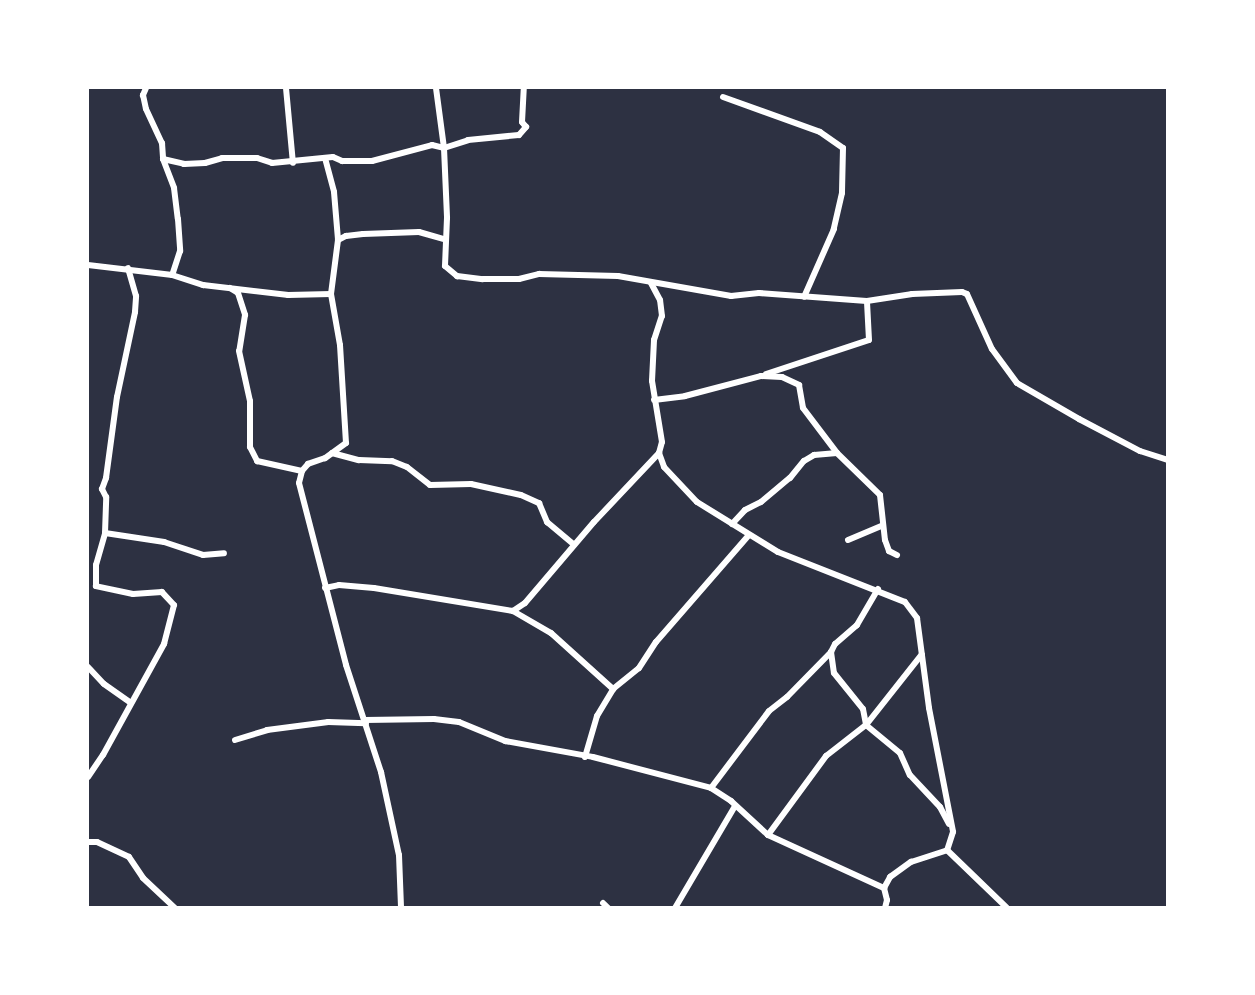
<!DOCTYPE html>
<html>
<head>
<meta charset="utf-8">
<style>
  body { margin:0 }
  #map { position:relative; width:1255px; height:995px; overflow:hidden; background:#2d3142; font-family:"DM Sans",sans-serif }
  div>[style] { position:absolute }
  .minor>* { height:6px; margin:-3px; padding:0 3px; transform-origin:3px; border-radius:3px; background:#fff }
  span { translate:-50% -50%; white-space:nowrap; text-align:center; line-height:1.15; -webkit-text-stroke:6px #fff; paint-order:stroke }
  .frame { position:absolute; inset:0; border:89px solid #fff; pointer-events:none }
</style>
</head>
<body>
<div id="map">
  <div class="minor">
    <i style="left:146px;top:88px;width:8px;rotate:113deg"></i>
    <i style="left:143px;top:95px;width:14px;rotate:78deg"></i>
    <i style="left:146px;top:109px;width:38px;rotate:65deg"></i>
    <i style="left:162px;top:143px;width:16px;rotate:86deg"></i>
    <i style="left:163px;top:159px;width:22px;rotate:13deg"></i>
    <i style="left:184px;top:164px;width:21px;rotate:-3deg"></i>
    <i style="left:205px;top:163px;width:18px;rotate:-16deg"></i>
    <i style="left:222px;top:158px;width:35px"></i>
    <i style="left:257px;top:158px;width:16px;rotate:18deg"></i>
    <i style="left:272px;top:163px;width:61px;rotate:-5.6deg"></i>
    <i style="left:333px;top:157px;width:10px;rotate:24deg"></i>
    <i style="left:342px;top:161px;width:30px"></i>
    <i style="left:372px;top:161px;width:62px;rotate:-14.9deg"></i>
    <i style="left:432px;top:145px;width:12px;rotate:14deg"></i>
    <i style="left:444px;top:148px;width:25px;rotate:-18deg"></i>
    <i style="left:468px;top:140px;width:51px;rotate:-5.6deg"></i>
    <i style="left:519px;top:135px;width:11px;rotate:-49deg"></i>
    <i style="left:526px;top:127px;width:6px;rotate:-129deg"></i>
    <i style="left:522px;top:122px;width:34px;rotate:-87deg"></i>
    <i style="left:286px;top:88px;width:75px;rotate:84.7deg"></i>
    <i style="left:436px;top:88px;width:61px;rotate:82.4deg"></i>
    <i style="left:444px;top:148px;width:70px;rotate:87.5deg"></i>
    <i style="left:447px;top:218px;width:48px;rotate:92.4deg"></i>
    <i style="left:445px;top:266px;width:16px;rotate:40deg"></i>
    <i style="left:457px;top:276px;width:26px;rotate:7deg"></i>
    <i style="left:483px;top:279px;width:36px"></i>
    <i style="left:519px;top:279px;width:21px;rotate:-14deg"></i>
    <i style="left:539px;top:274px;width:79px;rotate:1.5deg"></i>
    <i style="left:618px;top:276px;width:115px;rotate:10deg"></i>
    <i style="left:731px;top:296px;width:28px;rotate:-6deg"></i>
    <i style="left:759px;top:293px;width:108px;rotate:4.2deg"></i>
    <i style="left:867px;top:301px;width:46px;rotate:-8.8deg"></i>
    <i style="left:912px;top:294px;width:50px;rotate:-2.3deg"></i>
    <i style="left:962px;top:292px;width:5px;rotate:22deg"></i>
    <i style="left:967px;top:294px;width:60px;rotate:65.6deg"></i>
    <i style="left:992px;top:349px;width:42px;rotate:53.7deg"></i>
    <i style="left:1017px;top:383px;width:72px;rotate:30.1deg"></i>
    <i style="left:1079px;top:419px;width:69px;rotate:27.7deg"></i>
    <i style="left:1140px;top:451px;width:29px;rotate:18deg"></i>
    <i style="left:723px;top:97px;width:103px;rotate:19.8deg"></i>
    <i style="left:820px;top:132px;width:28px;rotate:35deg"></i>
    <i style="left:843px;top:148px;width:45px;rotate:91.3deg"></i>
    <i style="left:842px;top:193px;width:37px;rotate:103deg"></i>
    <i style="left:834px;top:229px;width:74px;rotate:113.8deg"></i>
    <i style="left:325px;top:158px;width:35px;rotate:75deg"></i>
    <i style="left:334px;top:192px;width:48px;rotate:85.2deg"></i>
    <i style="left:338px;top:240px;width:54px;rotate:97.4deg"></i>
    <i style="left:331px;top:294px;width:52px;rotate:80deg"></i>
    <i style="left:340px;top:345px;width:98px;rotate:86.5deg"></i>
    <i style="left:346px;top:443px;width:26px;rotate:144deg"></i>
    <i style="left:325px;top:458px;width:18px;rotate:161deg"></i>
    <i style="left:308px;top:464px;width:9px;rotate:131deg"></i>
    <i style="left:302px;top:471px;width:12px;rotate:104deg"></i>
    <i style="left:299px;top:483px;width:188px;rotate:75.5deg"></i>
    <i style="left:346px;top:665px;width:113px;rotate:71.9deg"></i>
    <i style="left:381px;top:772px;width:85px;rotate:77.8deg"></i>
    <i style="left:399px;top:855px;width:53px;rotate:87.8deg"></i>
    <i style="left:163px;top:159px;width:31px;rotate:69deg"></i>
    <i style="left:174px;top:188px;width:31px;rotate:83deg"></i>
    <i style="left:178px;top:219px;width:32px;rotate:86deg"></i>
    <i style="left:180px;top:251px;width:25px;rotate:108deg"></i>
    <i style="left:338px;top:240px;width:9px;rotate:-27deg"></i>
    <i style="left:346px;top:236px;width:17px;rotate:-7deg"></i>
    <i style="left:363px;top:234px;width:56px;rotate:-2deg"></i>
    <i style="left:419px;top:232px;width:26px;rotate:16deg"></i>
    <i style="left:88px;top:265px;width:85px;rotate:6.8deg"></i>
    <i style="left:172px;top:275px;width:33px;rotate:18deg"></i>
    <i style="left:203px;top:285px;width:86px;rotate:6.7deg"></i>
    <i style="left:288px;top:295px;width:43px;rotate:-1.3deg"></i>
    <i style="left:230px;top:288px;width:9px;rotate:32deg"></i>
    <i style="left:238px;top:293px;width:23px;rotate:72deg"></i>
    <i style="left:245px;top:315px;width:36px;rotate:99deg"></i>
    <i style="left:239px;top:351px;width:51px;rotate:77.6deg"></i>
    <i style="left:250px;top:401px;width:46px;rotate:90deg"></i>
    <i style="left:250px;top:447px;width:16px;rotate:63deg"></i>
    <i style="left:257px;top:461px;width:46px;rotate:12.5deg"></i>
    <i style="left:766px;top:374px;width:108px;rotate:-18.3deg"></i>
    <i style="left:869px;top:340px;width:39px;rotate:-93deg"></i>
    <i style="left:654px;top:400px;width:31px;rotate:-7deg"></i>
    <i style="left:685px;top:396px;width:79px;rotate:-14.7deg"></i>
    <i style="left:761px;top:376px;width:21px;rotate:3deg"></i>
    <i style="left:782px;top:377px;width:19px;rotate:25deg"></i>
    <i style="left:799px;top:385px;width:23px;rotate:80deg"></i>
    <i style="left:803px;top:408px;width:56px;rotate:52.9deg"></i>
    <i style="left:837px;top:453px;width:60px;rotate:44.3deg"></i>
    <i style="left:880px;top:495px;width:45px;rotate:83.7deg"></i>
    <i style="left:885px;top:540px;width:12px;rotate:70deg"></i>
    <i style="left:889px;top:551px;width:9px;rotate:27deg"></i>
    <i style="left:332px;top:453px;width:28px;rotate:15deg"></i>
    <i style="left:359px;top:460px;width:33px;rotate:2deg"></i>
    <i style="left:392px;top:461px;width:16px;rotate:22deg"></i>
    <i style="left:407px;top:467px;width:29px;rotate:38deg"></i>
    <i style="left:430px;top:485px;width:41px;rotate:-1.4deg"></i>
    <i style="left:471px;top:484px;width:51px;rotate:12.4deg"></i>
    <i style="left:521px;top:495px;width:20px;rotate:24deg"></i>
    <i style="left:539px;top:503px;width:21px;rotate:67deg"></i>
    <i style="left:547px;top:522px;width:35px;rotate:40deg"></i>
    <i style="left:659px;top:453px;width:15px;rotate:70deg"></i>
    <i style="left:664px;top:467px;width:48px;rotate:46.7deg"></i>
    <i style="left:697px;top:502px;width:95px;rotate:31.7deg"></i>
    <i style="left:778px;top:552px;width:136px;rotate:21.5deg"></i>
    <i style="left:905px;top:602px;width:20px;rotate:53deg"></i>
    <i style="left:917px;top:618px;width:91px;rotate:82.4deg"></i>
    <i style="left:929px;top:708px;width:126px;rotate:79deg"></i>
    <i style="left:953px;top:832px;width:19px;rotate:108deg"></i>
    <i style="left:732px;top:524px;width:19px;rotate:-47deg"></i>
    <i style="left:745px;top:510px;width:18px;rotate:-27deg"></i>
    <i style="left:761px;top:502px;width:38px;rotate:-40deg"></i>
    <i style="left:790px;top:478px;width:22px;rotate:-51deg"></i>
    <i style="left:804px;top:461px;width:12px;rotate:-31deg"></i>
    <i style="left:814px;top:455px;width:23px;rotate:-5deg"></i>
    <i style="left:105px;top:533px;width:60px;rotate:8.7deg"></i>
    <i style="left:164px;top:542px;width:41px;rotate:18.4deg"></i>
    <i style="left:203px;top:555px;width:21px;rotate:-5deg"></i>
    <i style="left:848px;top:540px;width:38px;rotate:-23deg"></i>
    <i style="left:325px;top:588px;width:14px;rotate:-12deg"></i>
    <i style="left:339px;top:585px;width:35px;rotate:5deg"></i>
    <i style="left:374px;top:588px;width:141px;rotate:9.4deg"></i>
    <i style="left:513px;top:611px;width:44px;rotate:30.1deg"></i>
    <i style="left:551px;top:633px;width:84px;rotate:42.1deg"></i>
    <i style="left:878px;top:589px;width:42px;rotate:120.3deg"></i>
    <i style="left:857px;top:625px;width:29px;rotate:139deg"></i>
    <i style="left:835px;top:644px;width:9px;rotate:117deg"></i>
    <i style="left:831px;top:652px;width:21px;rotate:82deg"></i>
    <i style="left:834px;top:673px;width:46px;rotate:51.1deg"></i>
    <i style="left:863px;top:709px;width:16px;rotate:79deg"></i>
    <i style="left:866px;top:725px;width:44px;rotate:39.5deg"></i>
    <i style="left:900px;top:753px;width:24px;rotate:66deg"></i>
    <i style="left:910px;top:775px;width:44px;rotate:46.8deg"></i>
    <i style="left:940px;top:807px;width:19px;rotate:62deg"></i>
    <i style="left:513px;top:611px;width:14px;rotate:-34deg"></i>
    <i style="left:525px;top:603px;width:106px;rotate:-49.6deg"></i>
    <i style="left:594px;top:522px;width:95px;rotate:-46.7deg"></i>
    <i style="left:659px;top:453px;width:11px;rotate:-75deg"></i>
    <i style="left:662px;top:442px;width:62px;rotate:-99.3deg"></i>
    <i style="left:652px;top:381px;width:41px;rotate:-87.2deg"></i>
    <i style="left:654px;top:340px;width:25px;rotate:-72deg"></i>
    <i style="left:662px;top:316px;width:16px;rotate:-97deg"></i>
    <i style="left:660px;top:300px;width:19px;rotate:-118deg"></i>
    <i style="left:88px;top:667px;width:23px;rotate:47deg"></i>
    <i style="left:104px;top:684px;width:33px;rotate:35deg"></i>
    <i style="left:365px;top:720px;width:69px;rotate:-0.8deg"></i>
    <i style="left:434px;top:719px;width:25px;rotate:7deg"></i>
    <i style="left:459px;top:722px;width:50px;rotate:22.4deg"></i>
    <i style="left:505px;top:741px;width:89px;rotate:10.3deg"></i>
    <i style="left:593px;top:757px;width:122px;rotate:14.7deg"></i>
    <i style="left:711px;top:788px;width:24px;rotate:33deg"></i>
    <i style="left:731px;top:801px;width:50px;rotate:42.6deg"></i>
    <i style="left:768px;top:835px;width:128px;rotate:24.6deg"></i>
    <i style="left:235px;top:740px;width:34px;rotate:-17deg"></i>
    <i style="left:267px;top:730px;width:62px;rotate:-7.5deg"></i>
    <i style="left:328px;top:722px;width:38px;rotate:2deg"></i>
    <i style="left:585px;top:757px;width:43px;rotate:-73.7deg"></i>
    <i style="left:597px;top:716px;width:31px;rotate:-59deg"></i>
    <i style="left:613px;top:689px;width:33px;rotate:-39deg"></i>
    <i style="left:639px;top:668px;width:31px;rotate:-57deg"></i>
    <i style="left:656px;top:642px;width:142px;rotate:-49deg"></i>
    <i style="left:88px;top:777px;width:27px;rotate:-56deg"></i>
    <i style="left:103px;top:755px;width:127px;rotate:-61.2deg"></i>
    <i style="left:164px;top:644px;width:40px;rotate:-75.6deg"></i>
    <i style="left:174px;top:605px;width:18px;rotate:-133deg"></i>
    <i style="left:162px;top:592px;width:29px;rotate:176deg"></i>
    <i style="left:133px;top:594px;width:38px;rotate:-168deg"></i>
    <i style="left:96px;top:586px;width:21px;rotate:-90deg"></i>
    <i style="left:96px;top:565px;width:33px;rotate:-74deg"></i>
    <i style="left:105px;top:533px;width:36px;rotate:-88deg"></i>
    <i style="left:106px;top:497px;width:9px;rotate:-117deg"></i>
    <i style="left:102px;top:489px;width:12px;rotate:-70deg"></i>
    <i style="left:106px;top:478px;width:82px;rotate:-82.3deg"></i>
    <i style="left:117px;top:397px;width:87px;rotate:-78deg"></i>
    <i style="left:135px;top:312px;width:16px;rotate:-86deg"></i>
    <i style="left:136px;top:296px;width:29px;rotate:-106deg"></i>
    <i style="left:711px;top:788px;width:96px;rotate:-53deg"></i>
    <i style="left:769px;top:711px;width:23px;rotate:-38deg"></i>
    <i style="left:787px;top:697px;width:63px;rotate:-45.6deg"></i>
    <i style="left:768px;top:835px;width:98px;rotate:-53.7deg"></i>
    <i style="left:826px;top:756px;width:51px;rotate:-37.8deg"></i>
    <i style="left:866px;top:725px;width:90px;rotate:-51.7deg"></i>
    <i style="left:88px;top:842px;width:9px"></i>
    <i style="left:97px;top:842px;width:35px;rotate:25deg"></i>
    <i style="left:129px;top:857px;width:25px;rotate:56deg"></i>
    <i style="left:143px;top:878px;width:44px;rotate:43.2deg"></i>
    <i style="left:603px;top:903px;width:7px;rotate:45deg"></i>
    <i style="left:675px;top:908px;width:118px;rotate:-59.5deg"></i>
    <i style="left:885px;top:908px;width:8px;rotate:-76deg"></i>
    <i style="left:887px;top:900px;width:12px;rotate:-104deg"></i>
    <i style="left:884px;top:888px;width:13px;rotate:-61deg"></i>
    <i style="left:890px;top:877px;width:26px;rotate:-36deg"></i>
    <i style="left:911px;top:862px;width:38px;rotate:-18deg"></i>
    <i style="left:947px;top:850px;width:83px;rotate:44deg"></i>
  </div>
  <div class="frame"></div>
</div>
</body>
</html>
